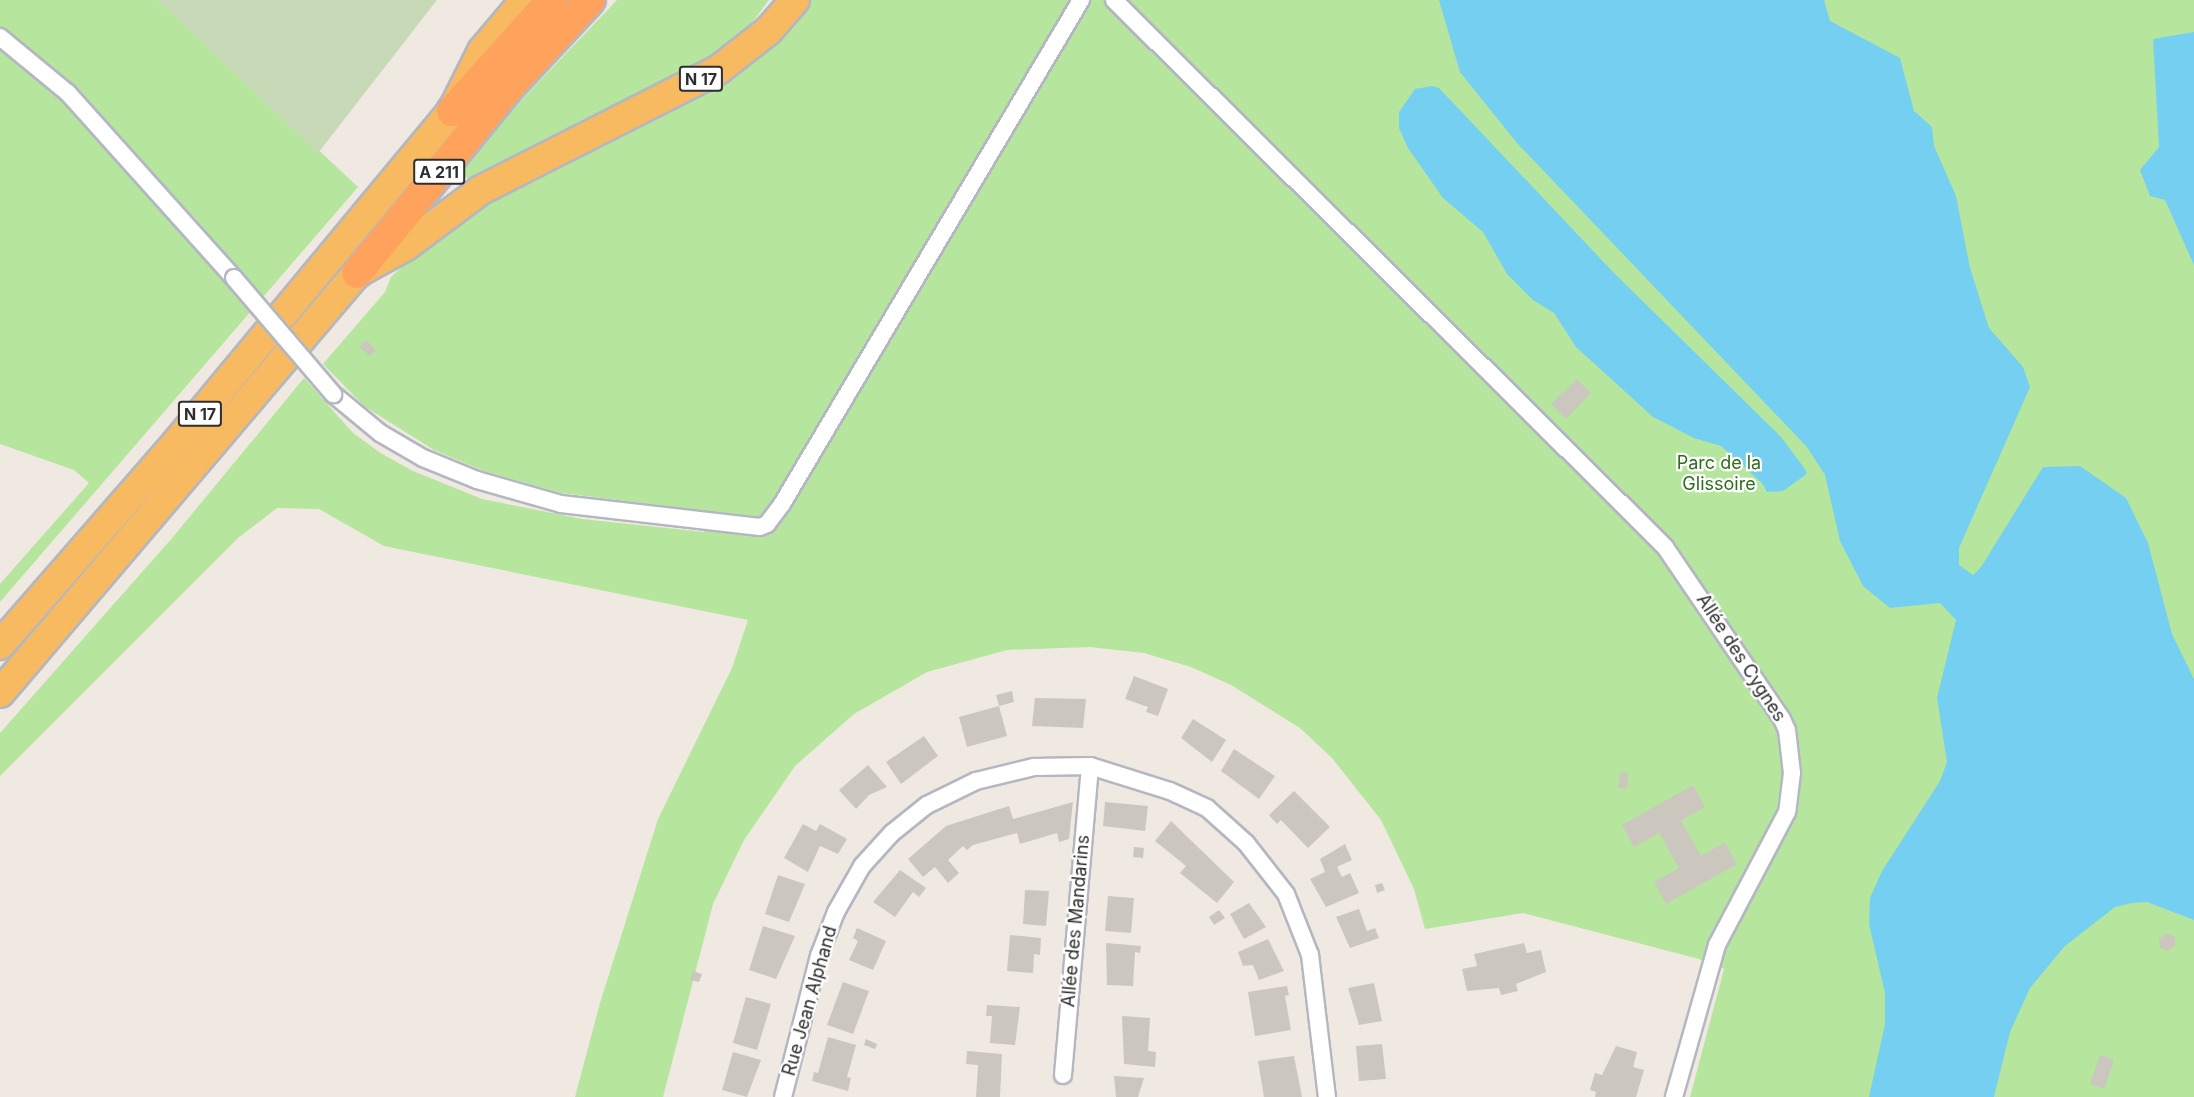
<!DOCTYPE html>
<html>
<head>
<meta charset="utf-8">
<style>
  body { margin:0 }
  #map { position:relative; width:2194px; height:1097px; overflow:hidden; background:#efe9e1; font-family:Inter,sans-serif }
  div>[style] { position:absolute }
  .green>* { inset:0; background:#b6e59e }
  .cemetery>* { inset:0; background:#c8d9b8 }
  .water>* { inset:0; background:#75cff0 }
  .building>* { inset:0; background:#cbc7bf }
  .roads { filter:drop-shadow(2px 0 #b4b7c1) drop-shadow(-2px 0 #b4b7c1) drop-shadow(0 2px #b4b7c1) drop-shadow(0 -2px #b4b7c1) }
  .minor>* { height:16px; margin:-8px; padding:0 8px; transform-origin:8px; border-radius:8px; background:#fff }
  .trunk>* { height:28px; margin:-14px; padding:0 14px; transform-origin:14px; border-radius:14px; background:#f8ba60 }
  .motorway>* { height:30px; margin:-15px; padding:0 15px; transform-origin:15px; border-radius:15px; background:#ffa35c }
  .bridges { filter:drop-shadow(2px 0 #b4b7c1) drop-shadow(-2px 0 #b4b7c1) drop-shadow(0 2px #b4b7c1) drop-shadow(0 -2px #b4b7c1) }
  .minor-bridge>* { height:16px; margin:-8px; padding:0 8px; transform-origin:8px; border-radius:8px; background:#fff }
  span { translate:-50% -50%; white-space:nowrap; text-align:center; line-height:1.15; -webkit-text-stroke:4.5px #fff; paint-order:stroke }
  .shield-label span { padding:2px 4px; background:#fff; border:2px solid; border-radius:4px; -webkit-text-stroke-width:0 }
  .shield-label { font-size:16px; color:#2e2e2e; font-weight:700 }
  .park-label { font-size:18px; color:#2c6e1b }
  .street-label { font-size:18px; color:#2e2e2e }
</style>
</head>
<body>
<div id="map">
  <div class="green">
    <i style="clip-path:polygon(0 0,158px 0,358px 187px,0 602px,0 584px,89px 483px,74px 470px,0 444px)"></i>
    <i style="clip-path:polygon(617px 0,769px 0,748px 28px,708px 57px,471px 181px,459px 172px,489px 134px)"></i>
    <i style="clip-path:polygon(802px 0,2194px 0,2194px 1097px,1690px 1097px,1724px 969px,1699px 959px,1523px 913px,1425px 929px,1414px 889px,1381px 820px,1332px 758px,1300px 728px,1231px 685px,1191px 667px,1144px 653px,1090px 647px,1007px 650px,927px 672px,854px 714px,795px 766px,744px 840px,713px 904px,663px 1097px,575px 1097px,600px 1003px,658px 819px,732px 668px,748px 620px,384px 546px,319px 509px,277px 508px,238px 538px,0 776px,0 733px,173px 537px,304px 378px,353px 433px,382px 454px,413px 471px,482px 499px,582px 519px,704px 532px,705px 511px,561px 493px,484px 471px,434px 450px,364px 406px,323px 364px,385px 292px,391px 277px,441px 230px)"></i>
  </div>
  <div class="cemetery">
    <i style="clip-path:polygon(158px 0,437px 0,318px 153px)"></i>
  </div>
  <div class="water">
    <i style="clip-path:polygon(1439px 0,1824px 0,1830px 21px,1900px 58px,1914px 111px,1932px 127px,1934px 146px,1956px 196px,1970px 268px,1989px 328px,2023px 367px,2030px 387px,1959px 548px,1959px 565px,1973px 575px,1981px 567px,2043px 467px,2080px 466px,2126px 498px,2148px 543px,2172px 634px,2194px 679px,2194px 920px,2147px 902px,2132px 903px,2115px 907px,2065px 946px,2030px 988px,2010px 1032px,1994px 1097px,1869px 1097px,1885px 1024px,1885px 993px,1869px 924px,1870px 898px,1882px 871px,1940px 781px,1947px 762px,1937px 698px,1956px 620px,1940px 603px,1890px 608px,1863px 586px,1840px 541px,1825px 475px,1807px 447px,1517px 143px,1460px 72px)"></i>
    <i style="clip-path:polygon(2194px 32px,2194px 265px,2165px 200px,2150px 196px,2140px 170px,2159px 147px,2153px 39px)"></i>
    <i style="clip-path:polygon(1432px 86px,1439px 88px,1614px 273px,1781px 437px,1802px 465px,1807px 473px,1804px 476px,1783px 491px,1767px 492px,1762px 483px,1721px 446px,1694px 438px,1653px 417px,1576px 347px,1554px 313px,1533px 300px,1507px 274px,1483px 232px,1443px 198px,1408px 148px,1399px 128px,1399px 112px,1415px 89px)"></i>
  </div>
  <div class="building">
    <i style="clip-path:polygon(366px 340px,376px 350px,370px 356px,359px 347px)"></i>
    <i style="clip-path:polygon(1577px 379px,1591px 393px,1566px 419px,1551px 404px)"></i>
    <i style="clip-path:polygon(1134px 676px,1168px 689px,1158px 716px,1146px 712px,1148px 707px,1125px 699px)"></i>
    <i style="clip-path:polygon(1012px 691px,1014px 702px,999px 706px,1007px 736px,967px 747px,959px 717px,999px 706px,996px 695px)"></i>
    <i style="clip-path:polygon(1035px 698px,1086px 699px,1083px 728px,1032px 726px)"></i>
    <i style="clip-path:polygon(1193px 719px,1226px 740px,1212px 762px,1181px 738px)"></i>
    <i style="clip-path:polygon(924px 736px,938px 756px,901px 784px,886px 762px)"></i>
    <i style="clip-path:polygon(1234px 749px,1275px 776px,1259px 799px,1221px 771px)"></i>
    <i style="clip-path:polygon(868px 765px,887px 787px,869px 795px,856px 809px,839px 790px)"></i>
    <i style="clip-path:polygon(1620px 772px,1628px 773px,1627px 789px,1618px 788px)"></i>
    <i style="clip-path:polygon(1693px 785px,1705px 807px,1681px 821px,1701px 856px,1725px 842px,1737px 864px,1666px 904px,1654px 882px,1679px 868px,1659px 833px,1634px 847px,1622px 825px)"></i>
    <i style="clip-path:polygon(1294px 791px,1330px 827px,1308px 848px,1281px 820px,1277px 824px,1269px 815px)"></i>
    <i style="clip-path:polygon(1073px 802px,1069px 839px,1059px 842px,1057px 833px,1020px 844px,1017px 833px,973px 845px,967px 850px,963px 846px,948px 860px,959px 873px,948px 883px,935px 867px,923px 877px,908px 859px,946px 826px,1009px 806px,1013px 819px)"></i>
    <i style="clip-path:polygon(1105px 802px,1148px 806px,1145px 831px,1103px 826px)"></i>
    <i style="clip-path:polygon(1171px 821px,1234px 882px,1217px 903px,1180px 873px,1186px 866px,1155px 841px)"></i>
    <i style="clip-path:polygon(803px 824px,816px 831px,820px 824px,847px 839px,838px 854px,820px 846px,808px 872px,784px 858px)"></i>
    <i style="clip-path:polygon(1345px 844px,1352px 860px,1337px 867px,1342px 877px,1350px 873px,1359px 893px,1326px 907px,1310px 879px,1325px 872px,1320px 859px)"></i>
    <i style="clip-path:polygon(1134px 847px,1144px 848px,1143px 858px,1133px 857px)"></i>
    <i style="clip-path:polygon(900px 870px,926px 888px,919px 897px,913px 892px,895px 917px,873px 902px)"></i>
    <i style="clip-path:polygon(778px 875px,805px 884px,789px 922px,765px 914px)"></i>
    <i style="clip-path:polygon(1382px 883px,1385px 890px,1377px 893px,1375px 885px)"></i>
    <i style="clip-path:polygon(1025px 890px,1049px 891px,1046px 926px,1023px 924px)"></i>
    <i style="clip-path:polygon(1108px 896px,1134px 898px,1131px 933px,1105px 931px)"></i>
    <i style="clip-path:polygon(1249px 903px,1266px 927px,1244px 939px,1230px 914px)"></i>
    <i style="clip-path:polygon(1359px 909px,1367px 931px,1375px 928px,1379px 938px,1350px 948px,1336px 917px)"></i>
    <i style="clip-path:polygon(1219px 910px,1225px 918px,1214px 925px,1209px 917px)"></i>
    <i style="clip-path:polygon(763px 926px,795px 936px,776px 979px,749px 970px)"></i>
    <i style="clip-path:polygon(857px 928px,886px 941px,873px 970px,849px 960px,858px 941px,853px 938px)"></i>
    <i style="clip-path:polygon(2166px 933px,2175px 937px,2175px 946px,2168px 951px,2160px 948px,2159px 939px)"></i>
    <i style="clip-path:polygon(1010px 935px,1041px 938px,1040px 955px,1034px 954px,1033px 973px,1007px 971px)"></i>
    <i style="clip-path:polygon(1268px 939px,1284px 971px,1259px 980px,1253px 965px,1243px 966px,1238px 952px)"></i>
    <i style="clip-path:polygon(1106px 943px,1141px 946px,1140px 953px,1135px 952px,1133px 986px,1107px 985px)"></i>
    <i style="clip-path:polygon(1524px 943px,1527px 953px,1541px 950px,1546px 972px,1516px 984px,1518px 991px,1501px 995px,1499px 988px,1467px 991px,1462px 969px,1477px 966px,1474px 954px)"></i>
    <i style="clip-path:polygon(693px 971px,702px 974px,699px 982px,690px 980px)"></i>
    <i style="clip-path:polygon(843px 982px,869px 991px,853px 1034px,827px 1025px)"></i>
    <i style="clip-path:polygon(1374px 983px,1382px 1021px,1359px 1025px,1348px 988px)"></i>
    <i style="clip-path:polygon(1287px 986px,1289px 995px,1285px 996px,1291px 1030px,1255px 1036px,1248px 992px)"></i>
    <i style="clip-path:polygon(746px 997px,771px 1004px,757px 1050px,733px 1043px)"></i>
    <i style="clip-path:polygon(987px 1005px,1020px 1007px,1015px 1045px,990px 1043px,992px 1016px,986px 1016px)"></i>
    <i style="clip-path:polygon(1122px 1016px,1150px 1018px,1148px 1051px,1156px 1052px,1155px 1067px,1124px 1064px)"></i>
    <i style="clip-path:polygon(828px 1037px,856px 1045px,847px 1077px,851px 1078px,848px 1091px,812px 1081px,814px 1072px,818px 1073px)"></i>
    <i style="clip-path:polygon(866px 1039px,877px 1044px,875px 1049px,864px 1045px)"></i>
    <i style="clip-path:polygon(1382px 1044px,1386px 1079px,1359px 1081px,1356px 1046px)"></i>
    <i style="clip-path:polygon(1616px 1046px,1637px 1052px,1633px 1067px,1644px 1070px,1636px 1097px,1595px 1097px,1596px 1092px,1590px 1090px,1595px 1073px,1602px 1075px)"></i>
    <i style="clip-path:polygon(967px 1051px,1002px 1054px,1000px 1097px,976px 1097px,978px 1065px,966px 1064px)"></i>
    <i style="clip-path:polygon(733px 1052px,761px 1060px,747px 1097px,722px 1090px)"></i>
    <i style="clip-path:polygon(2100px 1055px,2114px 1060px,2104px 1089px,2090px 1084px)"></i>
    <i style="clip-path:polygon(1294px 1056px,1302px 1097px,1264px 1097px,1258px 1061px)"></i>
    <i style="clip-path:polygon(1114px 1076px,1144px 1078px,1138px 1097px,1116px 1097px)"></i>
  </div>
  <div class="roads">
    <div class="minor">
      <i style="left:1114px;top:0;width:776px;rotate:44.79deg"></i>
      <i style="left:1665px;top:547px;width:208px;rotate:55.8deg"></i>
      <i style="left:1782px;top:719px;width:12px;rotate:66deg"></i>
      <i style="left:1787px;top:730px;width:43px;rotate:83.4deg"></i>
      <i style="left:1792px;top:773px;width:39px;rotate:97deg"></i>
      <i style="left:1787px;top:812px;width:150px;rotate:117.8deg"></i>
      <i style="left:1717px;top:945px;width:158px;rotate:105.8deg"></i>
      <i style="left:0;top:37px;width:88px;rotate:39.5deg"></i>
      <i style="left:68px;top:93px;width:249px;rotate:48.1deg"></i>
      <i style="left:333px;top:394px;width:61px;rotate:39.7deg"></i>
      <i style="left:380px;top:433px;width:50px;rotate:30.2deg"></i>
      <i style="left:423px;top:458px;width:58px;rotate:22.2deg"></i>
      <i style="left:477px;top:480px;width:87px;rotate:15.9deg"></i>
      <i style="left:561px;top:504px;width:200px;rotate:6.6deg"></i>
      <i style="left:760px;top:527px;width:8px;rotate:-23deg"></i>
      <i style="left:767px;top:524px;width:25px;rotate:-53deg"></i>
      <i style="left:782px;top:504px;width:586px;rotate:-59.32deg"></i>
      <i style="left:1063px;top:1075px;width:310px;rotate:-85deg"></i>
      <i style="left:783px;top:1097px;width:146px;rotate:-75.7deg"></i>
      <i style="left:819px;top:956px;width:47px;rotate:-68.9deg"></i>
      <i style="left:836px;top:912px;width:53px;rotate:-60.5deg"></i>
      <i style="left:862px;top:866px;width:45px;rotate:-47.7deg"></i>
      <i style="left:892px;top:833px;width:45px;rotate:-38.7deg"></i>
      <i style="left:927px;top:805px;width:55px;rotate:-26.1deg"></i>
      <i style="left:976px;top:781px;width:60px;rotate:-13.6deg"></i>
      <i style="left:1034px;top:767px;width:56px;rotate:-1deg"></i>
      <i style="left:1090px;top:766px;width:84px;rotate:17.4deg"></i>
      <i style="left:1170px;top:791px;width:41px;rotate:24.7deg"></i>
      <i style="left:1207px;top:808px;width:52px;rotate:41.9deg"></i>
      <i style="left:1246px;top:843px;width:65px;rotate:51.9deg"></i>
      <i style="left:1286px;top:894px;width:66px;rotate:68.5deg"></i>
      <i style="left:1310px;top:955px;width:143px;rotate:83.2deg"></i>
    </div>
    <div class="trunk">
      <i style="left:0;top:645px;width:269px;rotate:-48.9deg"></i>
      <i style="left:177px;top:442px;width:430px;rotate:-50.3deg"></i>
      <i style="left:452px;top:111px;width:67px;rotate:-63.4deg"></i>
      <i style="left:482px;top:51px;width:67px;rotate:-49.9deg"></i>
      <i style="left:0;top:693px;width:551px;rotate:-49.64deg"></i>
      <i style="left:357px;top:273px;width:56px;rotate:-28.9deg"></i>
      <i style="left:406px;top:246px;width:94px;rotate:-36.7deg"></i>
      <i style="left:481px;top:190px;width:266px;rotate:-26.9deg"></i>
      <i style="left:718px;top:70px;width:63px;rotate:-38deg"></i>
      <i style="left:768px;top:31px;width:41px;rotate:-48.9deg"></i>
    </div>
    <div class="motorway">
      <i style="left:452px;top:111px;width:149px;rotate:-48deg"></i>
      <i style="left:357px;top:273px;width:236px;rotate:-50.8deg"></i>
      <i style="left:506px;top:90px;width:123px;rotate:-47deg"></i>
    </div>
  </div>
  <div class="bridges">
    <div class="minor-bridge">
      <i style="left:234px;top:278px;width:153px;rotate:49.5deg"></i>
    </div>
  </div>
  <div class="shield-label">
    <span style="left:701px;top:79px">N 17</span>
    <span style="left:439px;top:172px">A 211</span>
    <span style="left:200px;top:414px">N 17</span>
  </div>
  <div class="park-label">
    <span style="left:1719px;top:474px">Parc de la<br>Glissoire</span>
  </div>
  <div class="street-label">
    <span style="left:1741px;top:658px;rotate:57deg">Allée des Cygnes</span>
    <span style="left:1076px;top:921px;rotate:-85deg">Allée des Mandarins</span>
    <span style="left:810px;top:1001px;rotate:-74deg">Rue Jean Alphand</span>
  </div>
</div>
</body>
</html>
